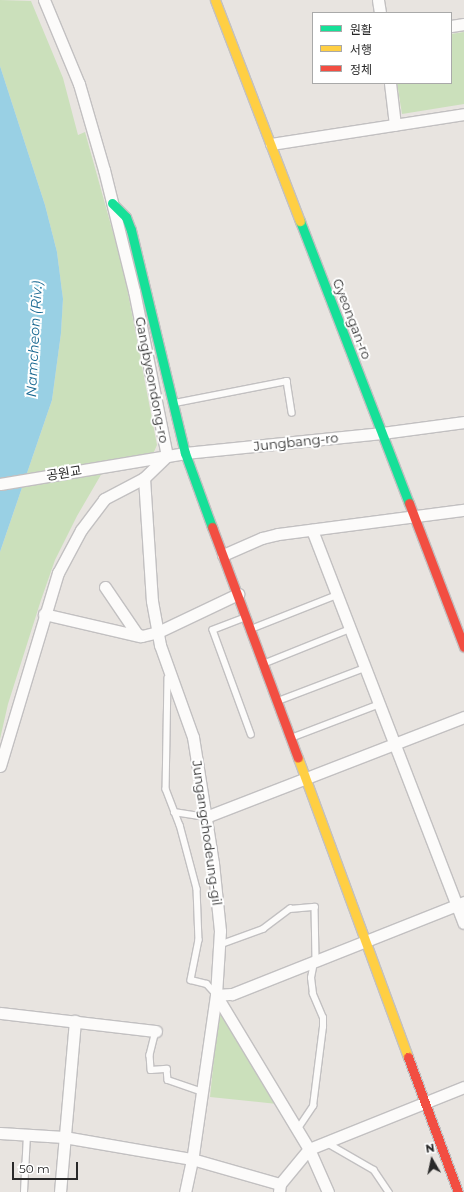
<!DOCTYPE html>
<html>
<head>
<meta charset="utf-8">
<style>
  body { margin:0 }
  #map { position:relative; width:464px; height:1192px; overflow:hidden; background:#e8e4e0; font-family:Montserrat,"Noto Sans KR",sans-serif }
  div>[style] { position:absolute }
  .green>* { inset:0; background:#cbe0bb }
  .water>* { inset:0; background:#99d0e4 }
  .roads { filter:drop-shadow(1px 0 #c2c0c1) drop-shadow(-1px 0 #c2c0c1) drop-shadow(0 1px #c2c0c1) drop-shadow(0 -1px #c2c0c1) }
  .lane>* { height:5.5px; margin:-2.75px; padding:0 2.75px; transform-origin:2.75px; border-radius:2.75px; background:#fcfbfa }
  .street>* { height:11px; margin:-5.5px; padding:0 5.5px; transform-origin:5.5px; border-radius:5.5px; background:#fcfbfa }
  .fast>* { height:9px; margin:-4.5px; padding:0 4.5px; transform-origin:4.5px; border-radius:4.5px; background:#16e098 }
  .slow>* { height:9px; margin:-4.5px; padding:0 4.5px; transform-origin:4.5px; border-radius:4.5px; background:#ffcf43 }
  .jam>* { height:9px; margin:-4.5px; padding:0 4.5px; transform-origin:4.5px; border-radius:4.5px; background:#f24e42 }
  span { translate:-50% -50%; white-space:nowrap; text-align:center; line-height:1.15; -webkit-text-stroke:4px #fff; paint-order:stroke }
  .street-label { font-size:13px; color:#292929 }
  .water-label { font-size:14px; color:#176790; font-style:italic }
  .legend { position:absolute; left:312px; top:12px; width:140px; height:72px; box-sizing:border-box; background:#fff; border:1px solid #a9a9a9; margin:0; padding:5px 7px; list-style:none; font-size:12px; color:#292929 }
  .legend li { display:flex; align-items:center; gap:8px; height:20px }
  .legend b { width:20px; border:1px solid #a9a9a9 }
  .north { position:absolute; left:412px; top:1140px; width:40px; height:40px; -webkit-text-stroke:3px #fff; paint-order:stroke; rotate:351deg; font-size:11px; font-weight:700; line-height:16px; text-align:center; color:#292929 }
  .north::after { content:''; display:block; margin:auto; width:14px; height:18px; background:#292929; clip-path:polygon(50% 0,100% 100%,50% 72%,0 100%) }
  .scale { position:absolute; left:12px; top:1162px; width:66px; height:18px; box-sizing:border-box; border:2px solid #292929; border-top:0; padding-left:5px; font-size:12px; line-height:14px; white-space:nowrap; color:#292929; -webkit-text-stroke:3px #fff; paint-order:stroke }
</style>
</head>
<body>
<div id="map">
  <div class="green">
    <i style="clip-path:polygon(0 0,31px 1px,63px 78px,78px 135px,85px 132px,124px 272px,157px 445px,153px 454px,109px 461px,77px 516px,55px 560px,41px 600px,8px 704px,0 739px,0 552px,52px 400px,61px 333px,63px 299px,57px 252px,45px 205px,0 66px)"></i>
    <i style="clip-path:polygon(464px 32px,464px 104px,402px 114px,397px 83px,451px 83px,451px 34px)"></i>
    <i style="clip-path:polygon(219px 1008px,277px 1104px,210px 1097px)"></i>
  </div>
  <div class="water">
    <i style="clip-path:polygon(0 66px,45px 205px,57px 252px,63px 299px,61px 333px,52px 400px,0 552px)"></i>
  </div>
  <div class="roads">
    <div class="lane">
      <i style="left:175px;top:403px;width:114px;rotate:-11.1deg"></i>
      <i style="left:287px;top:381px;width:32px;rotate:81deg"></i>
      <i style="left:245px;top:618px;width:34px;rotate:159deg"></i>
      <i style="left:213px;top:630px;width:111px;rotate:69.9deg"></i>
      <i style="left:251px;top:629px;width:92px;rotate:-21.6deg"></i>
      <i style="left:263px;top:664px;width:94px;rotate:-21.9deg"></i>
      <i style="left:168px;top:678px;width:111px;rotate:91deg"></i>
      <i style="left:166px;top:789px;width:39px;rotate:69deg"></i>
      <i style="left:180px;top:825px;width:66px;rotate:75.1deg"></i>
      <i style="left:197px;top:889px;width:51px;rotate:87.8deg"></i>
      <i style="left:199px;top:940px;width:41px;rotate:101.3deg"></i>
      <i style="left:191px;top:980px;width:16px;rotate:14deg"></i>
      <i style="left:207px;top:984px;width:12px;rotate:48deg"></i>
      <i style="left:278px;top:701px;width:93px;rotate:-20.8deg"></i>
      <i style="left:291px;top:738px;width:95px;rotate:-20.9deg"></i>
      <i style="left:174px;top:812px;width:32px;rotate:9deg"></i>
      <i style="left:219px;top:945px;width:47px;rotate:-20deg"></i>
      <i style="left:263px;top:929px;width:34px;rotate:-37deg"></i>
      <i style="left:290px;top:909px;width:25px;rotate:-5deg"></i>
      <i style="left:315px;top:907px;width:53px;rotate:88.9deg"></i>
      <i style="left:156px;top:1031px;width:25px;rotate:104deg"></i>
      <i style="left:150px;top:1055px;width:15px;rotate:86deg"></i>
      <i style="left:151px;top:1070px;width:16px;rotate:-4deg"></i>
      <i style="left:167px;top:1069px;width:11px;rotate:85deg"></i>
      <i style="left:168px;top:1080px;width:36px;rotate:19deg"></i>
      <i style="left:297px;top:1130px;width:29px;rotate:-56deg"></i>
      <i style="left:313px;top:1106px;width:80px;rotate:-82.8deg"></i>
      <i style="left:323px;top:1027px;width:9px;rotate:-90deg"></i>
      <i style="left:323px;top:1018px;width:26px;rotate:-113deg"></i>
      <i style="left:313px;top:994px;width:16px;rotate:-97deg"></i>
      <i style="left:311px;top:978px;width:16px;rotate:-79deg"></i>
      <i style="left:327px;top:1143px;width:54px;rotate:29.9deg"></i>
      <i style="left:374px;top:1170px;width:27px;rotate:56deg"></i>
      <i style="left:24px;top:1192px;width:57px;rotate:-87deg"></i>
    </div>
    <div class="street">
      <i style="left:378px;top:0;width:13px;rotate:81deg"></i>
      <i style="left:451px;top:26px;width:13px;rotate:-9deg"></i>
      <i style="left:390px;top:83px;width:42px;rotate:83.2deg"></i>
      <i style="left:271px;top:144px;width:195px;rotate:-8.8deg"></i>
      <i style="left:144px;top:478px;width:123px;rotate:86.3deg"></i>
      <i style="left:152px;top:601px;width:45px;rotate:79.7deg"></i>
      <i style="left:160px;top:645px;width:98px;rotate:70.3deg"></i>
      <i style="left:193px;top:737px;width:128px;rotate:81deg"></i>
      <i style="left:213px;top:863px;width:68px;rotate:84.1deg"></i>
      <i style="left:220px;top:931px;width:64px;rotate:93.6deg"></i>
      <i style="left:216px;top:995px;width:162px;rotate:98.2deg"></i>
      <i style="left:193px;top:1155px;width:38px;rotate:102deg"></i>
      <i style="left:0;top:484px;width:188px;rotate:-9.5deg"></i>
      <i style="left:185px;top:453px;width:198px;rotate:-5.8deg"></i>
      <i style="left:382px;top:433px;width:83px;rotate:-7.6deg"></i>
      <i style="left:312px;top:530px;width:421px;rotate:68.9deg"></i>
      <i style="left:223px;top:555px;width:43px;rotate:-23.6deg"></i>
      <i style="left:262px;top:538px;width:16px;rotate:-14deg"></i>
      <i style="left:278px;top:534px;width:188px;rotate:-7.4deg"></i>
      <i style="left:105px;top:587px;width:57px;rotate:55.8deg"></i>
      <i style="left:137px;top:634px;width:5px;rotate:22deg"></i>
      <i style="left:142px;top:636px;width:16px;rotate:-14deg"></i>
      <i style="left:158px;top:632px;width:89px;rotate:-25.4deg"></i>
      <i style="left:44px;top:614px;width:98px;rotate:13deg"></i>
      <i style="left:0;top:766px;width:202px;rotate:-73.3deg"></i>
      <i style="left:58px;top:573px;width:49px;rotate:-61.9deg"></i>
      <i style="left:81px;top:530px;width:39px;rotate:-53deg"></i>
      <i style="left:104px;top:499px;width:45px;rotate:-27.7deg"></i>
      <i style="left:144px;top:478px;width:32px;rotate:-44deg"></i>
      <i style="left:167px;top:456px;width:168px;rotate:-101.3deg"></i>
      <i style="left:134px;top:291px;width:125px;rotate:-103.9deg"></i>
      <i style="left:104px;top:170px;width:90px;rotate:-106.2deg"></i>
      <i style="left:79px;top:84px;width:91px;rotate:-112.6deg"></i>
      <i style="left:206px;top:817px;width:277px;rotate:-21.2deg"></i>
      <i style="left:216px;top:995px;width:16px;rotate:-4deg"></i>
      <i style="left:232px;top:994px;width:250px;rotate:-21.6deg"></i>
      <i style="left:216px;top:995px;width:180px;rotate:58.9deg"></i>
      <i style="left:309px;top:1149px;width:47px;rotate:66.2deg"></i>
      <i style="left:0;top:1013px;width:157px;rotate:6.6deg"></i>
      <i style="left:0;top:1133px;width:64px;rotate:3.6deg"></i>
      <i style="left:64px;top:1137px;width:130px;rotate:9.8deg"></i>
      <i style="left:192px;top:1159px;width:91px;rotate:15.9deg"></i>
      <i style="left:60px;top:1192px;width:172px;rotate:-85deg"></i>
      <i style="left:279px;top:1192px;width:8px;rotate:-83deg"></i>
      <i style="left:280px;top:1184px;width:45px;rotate:-50.4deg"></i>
      <i style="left:309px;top:1149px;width:167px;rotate:-21.8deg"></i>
    </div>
    <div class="fast">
      <i style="left:112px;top:203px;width:20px;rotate:45deg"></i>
      <i style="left:126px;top:217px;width:14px;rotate:69deg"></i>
      <i style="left:131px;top:230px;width:229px;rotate:76.4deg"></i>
      <i style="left:185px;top:453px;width:79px;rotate:70deg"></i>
      <i style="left:300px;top:221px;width:302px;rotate:68.9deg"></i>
    </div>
    <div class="slow">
      <i style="left:215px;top:0;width:237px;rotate:69deg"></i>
      <i style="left:298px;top:758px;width:319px;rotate:69.8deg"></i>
    </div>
    <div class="jam">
      <i style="left:409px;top:503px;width:154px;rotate:69.1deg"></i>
      <i style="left:212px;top:527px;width:246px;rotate:69.6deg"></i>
      <i style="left:408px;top:1057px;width:144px;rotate:69.7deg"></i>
    </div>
  </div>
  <div class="street-label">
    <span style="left:352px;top:319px;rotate:69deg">Gyeongan-ro</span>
    <span style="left:152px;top:380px;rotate:79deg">Gangbyeondong-ro</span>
    <span style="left:296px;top:442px;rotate:-6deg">Jungbang-ro</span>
    <span style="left:64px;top:473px;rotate:-9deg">공원교</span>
    <span style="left:207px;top:833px;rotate:82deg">Jungangchodeung-gil</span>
  </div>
  <div class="water-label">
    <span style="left:34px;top:339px;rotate:-87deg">Namcheon (Riv.)</span>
  </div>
  <ul class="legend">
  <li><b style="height:5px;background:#16e098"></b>원활</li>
  <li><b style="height:5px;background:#ffcf43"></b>서행</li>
  <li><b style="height:5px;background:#f24e42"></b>정체</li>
  </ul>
  <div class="north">N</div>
  <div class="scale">50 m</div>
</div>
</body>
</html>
